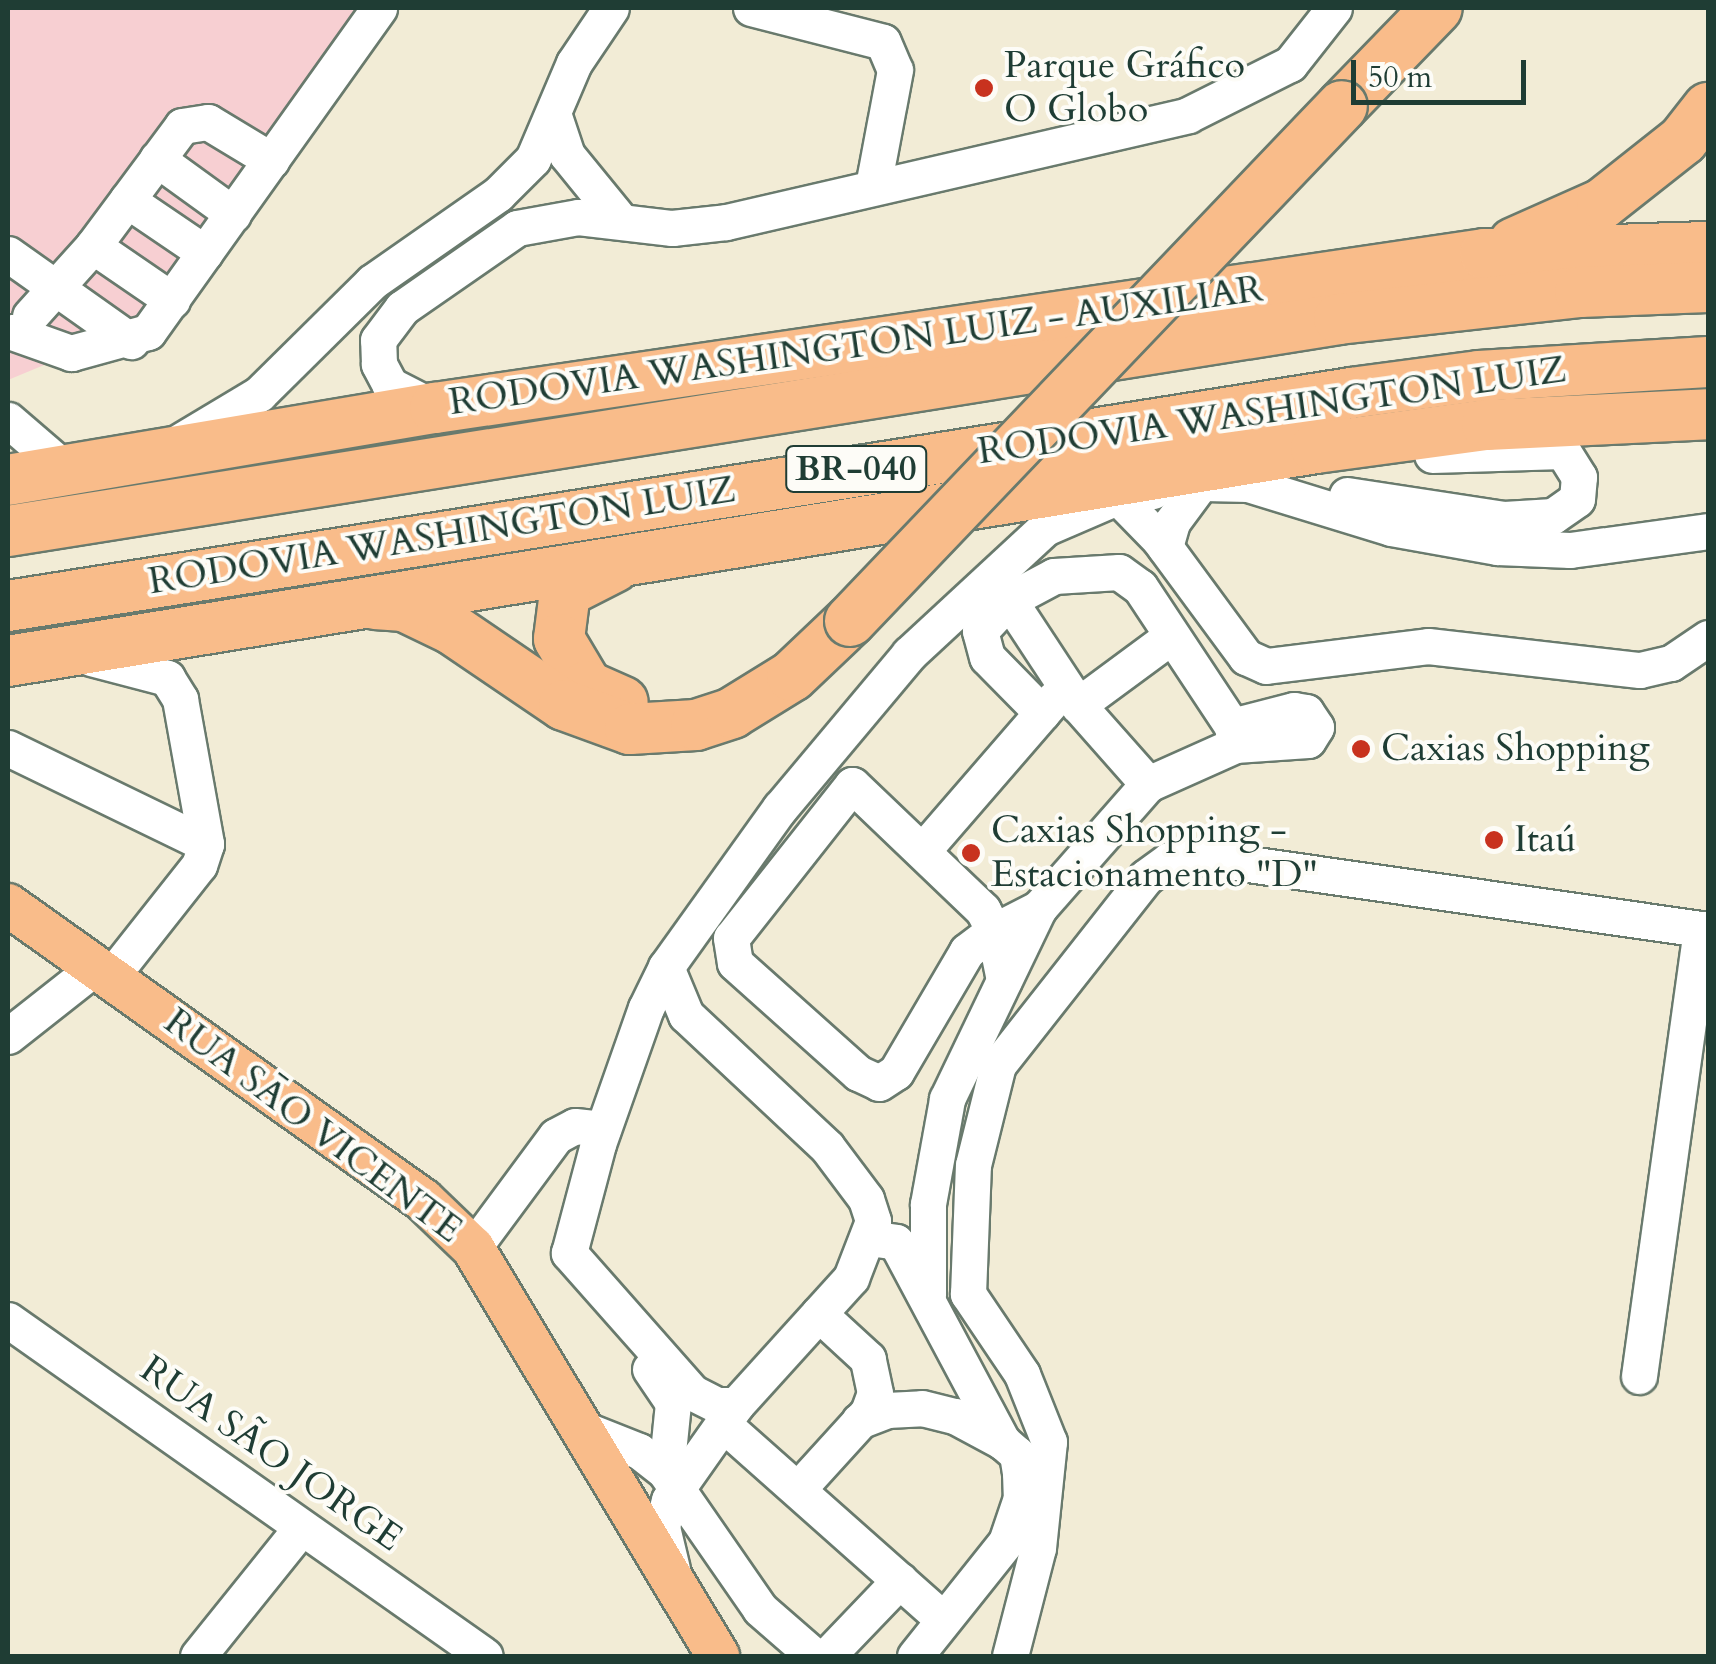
<!DOCTYPE html>
<html>
<head>
<meta charset="utf-8">
<style>
  body { margin:0 }
  #map { position:relative; width:1716px; height:1664px; overflow:hidden; background:#f2ecd6; font-family:Cardo,serif }
  div>[style] { position:absolute }
  .built>* { inset:0; background:#f7cfd2 }
  .roads { filter:drop-shadow(2px 0 #697a6d) drop-shadow(-2px 0 #697a6d) drop-shadow(0 2px #697a6d) drop-shadow(0 -2px #697a6d) }
  .minor>* { height:35px; margin:-17.5px; padding:0 17.5px; transform-origin:17.5px; border-radius:17.5px; background:#fff }
  .major>* { height:42px; margin:-21px; padding:0 21px; transform-origin:21px; border-radius:21px; background:#f9bc8a }
  .highway>* { height:50px; margin:-25px; padding:0 25px; transform-origin:25px; border-radius:25px; background:#f9bc8a }
  .bridges { filter:drop-shadow(2px 0 #697a6d) drop-shadow(-2px 0 #697a6d) drop-shadow(0 2px #697a6d) drop-shadow(0 -2px #697a6d) }
  .highway-bridge>* { height:50px; margin:-25px; padding:0 25px; transform-origin:25px; border-radius:25px; background:#f9bc8a }
  .dots>* { width:28px; height:28px; translate:-50% -50%; box-sizing:border-box; border:5px solid #fdfcf7; border-radius:50% }
  span { translate:-50% -50%; white-space:nowrap; text-align:center; line-height:1.15; -webkit-text-stroke:8px #fdfcf7; paint-order:stroke }
  .shield-label span { padding:2px 8px; background:#fdfcf7; border:2px solid; border-radius:8px; -webkit-text-stroke-width:0 }
  .shield-label { font-size:35px; color:#1f3d34; font-weight:700 }
  .poi-label { font-size:38px; color:#1f3d34 }
  .left { translate:0 -50%; text-align:left }
  .street-label { font-size:38px; color:#1f3d34 }
  .frame { position:absolute; inset:0; border:10px solid #1f3d34; pointer-events:none }
  .scale { position:absolute; left:1351px; top:60px; width:175px; height:45px; box-sizing:border-box; border:5px solid #1f3d34; border-top:0; padding-left:12px; font-size:30px; line-height:35px; white-space:nowrap; color:#1f3d34; -webkit-text-stroke:8px #fdfcf7; paint-order:stroke }
</style>
</head>
<body>
<div id="map">
  <div class="built">
    <i style="clip-path:polygon(8px 8px,382px 8px,155px 342px,61px 358px,8px 380px)"></i>
  </div>
  <div class="roads">
    <div class="minor">
      <i style="left:751px;top:8px;width:136px;rotate:14.4deg"></i>
      <i style="left:883px;top:42px;width:30px;rotate:67deg"></i>
      <i style="left:895px;top:70px;width:118px;rotate:100.7deg"></i>
      <i style="left:554px;top:116px;width:41px;rotate:71.6deg"></i>
      <i style="left:567px;top:155px;width:84px;rotate:50.8deg"></i>
      <i style="left:157px;top:159px;width:94px;rotate:35.9deg"></i>
      <i style="left:127px;top:200px;width:94px;rotate:34.2deg"></i>
      <i style="left:93px;top:246px;width:96px;rotate:34.4deg"></i>
      <i style="left:8px;top:254px;width:151px;rotate:35.3deg"></i>
      <i style="left:30px;top:316px;width:94px;rotate:-48deg"></i>
      <i style="left:93px;top:246px;width:149px;rotate:-53.4deg"></i>
      <i style="left:182px;top:126px;width:26px;rotate:-9deg"></i>
      <i style="left:208px;top:122px;width:74px;rotate:31.1deg"></i>
      <i style="left:12px;top:332px;width:63px;rotate:19.6deg"></i>
      <i style="left:71px;top:353px;width:80px;rotate:-15.3deg"></i>
      <i style="left:148px;top:332px;width:398px;rotate:-54.5deg"></i>
      <i style="left:435px;top:408px;width:51px;rotate:-152.9deg"></i>
      <i style="left:390px;top:385px;width:24px;rotate:-118deg"></i>
      <i style="left:379px;top:364px;width:24px;rotate:-92deg"></i>
      <i style="left:378px;top:340px;width:40px;rotate:-53deg"></i>
      <i style="left:402px;top:308px;width:140px;rotate:-34.8deg"></i>
      <i style="left:517px;top:228px;width:62px;rotate:-10.2deg"></i>
      <i style="left:578px;top:217px;width:95px;rotate:6.7deg"></i>
      <i style="left:672px;top:228px;width:54px;rotate:-6.3deg"></i>
      <i style="left:726px;top:222px;width:474px;rotate:-13deg"></i>
      <i style="left:1188px;top:115px;width:114px;rotate:-26.6deg"></i>
      <i style="left:1290px;top:64px;width:71px;rotate:-51.8deg"></i>
      <i style="left:8px;top:420px;width:75px;rotate:40.7deg"></i>
      <i style="left:182px;top:440px;width:90px;rotate:-30.9deg"></i>
      <i style="left:259px;top:394px;width:159px;rotate:-44.7deg"></i>
      <i style="left:372px;top:282px;width:154px;rotate:-34.9deg"></i>
      <i style="left:498px;top:194px;width:49px;rotate:-45deg"></i>
      <i style="left:533px;top:159px;width:104px;rotate:-66.9deg"></i>
      <i style="left:574px;top:63px;width:66px;rotate:-56.1deg"></i>
      <i style="left:1204px;top:483px;width:44px;rotate:1.3deg"></i>
      <i style="left:1248px;top:484px;width:150px;rotate:17.1deg"></i>
      <i style="left:1391px;top:528px;width:108px;rotate:10.2deg"></i>
      <i style="left:1497px;top:547px;width:73px;rotate:2.4deg"></i>
      <i style="left:1570px;top:550px;width:139px;rotate:-7.8deg"></i>
      <i style="left:1153px;top:491px;width:36px;rotate:170deg"></i>
      <i style="left:1118px;top:497px;width:59px;rotate:45.7deg"></i>
      <i style="left:1159px;top:539px;width:147px;rotate:53.6deg"></i>
      <i style="left:1246px;top:657px;width:22px;rotate:24deg"></i>
      <i style="left:1266px;top:666px;width:163px;rotate:-7deg"></i>
      <i style="left:1428px;top:646px;width:213px;rotate:6.5deg"></i>
      <i style="left:1640px;top:670px;width:32px;rotate:-13deg"></i>
      <i style="left:1671px;top:663px;width:45px;rotate:-34deg"></i>
      <i style="left:1347px;top:495px;width:159px;rotate:8.7deg"></i>
      <i style="left:1504px;top:519px;width:49px;rotate:-3.5deg"></i>
      <i style="left:1553px;top:516px;width:29px;rotate:-35deg"></i>
      <i style="left:1577px;top:499px;width:22px;rotate:-85deg"></i>
      <i style="left:1579px;top:477px;width:31px;rotate:-122deg"></i>
      <i style="left:1563px;top:451px;width:131px;rotate:178.3deg"></i>
      <i style="left:1165px;top:547px;width:26px;rotate:-74deg"></i>
      <i style="left:1172px;top:522px;width:49px;rotate:-53.4deg"></i>
      <i style="left:1009px;top:600px;width:126px;rotate:56.7deg"></i>
      <i style="left:1078px;top:705px;width:106px;rotate:48.5deg"></i>
      <i style="left:91px;top:658px;width:79px;rotate:14.7deg"></i>
      <i style="left:167px;top:678px;width:25px;rotate:58deg"></i>
      <i style="left:180px;top:699px;width:147px;rotate:79.8deg"></i>
      <i style="left:206px;top:844px;width:22px;rotate:108deg"></i>
      <i style="left:199px;top:865px;width:140px;rotate:128.3deg"></i>
      <i style="left:1078px;top:705px;width:113px;rotate:-36.4deg"></i>
      <i style="left:1042px;top:713px;width:78px;rotate:-134.5deg"></i>
      <i style="left:987px;top:657px;width:27px;rotate:-105deg"></i>
      <i style="left:980px;top:631px;width:42px;rotate:-46.9deg"></i>
      <i style="left:1009px;top:600px;width:51px;rotate:-28.1deg"></i>
      <i style="left:1054px;top:576px;width:65px;rotate:-3.5deg"></i>
      <i style="left:1119px;top:572px;width:26px;rotate:36deg"></i>
      <i style="left:1140px;top:587px;width:167px;rotate:56.5deg"></i>
      <i style="left:1232px;top:726px;width:19px;rotate:81deg"></i>
      <i style="left:8px;top:748px;width:220px;rotate:25.9deg"></i>
      <i style="left:924px;top:849px;width:200px;rotate:-49.1deg"></i>
      <i style="left:666px;top:967px;width:52px;rotate:67.4deg"></i>
      <i style="left:686px;top:1015px;width:193px;rotate:43.1deg"></i>
      <i style="left:827px;top:1147px;width:65px;rotate:53.1deg"></i>
      <i style="left:866px;top:1199px;width:23px;rotate:72deg"></i>
      <i style="left:873px;top:1221px;width:61px;rotate:111.1deg"></i>
      <i style="left:851px;top:1278px;width:171px;rotate:132.2deg"></i>
      <i style="left:736px;top:1405px;width:116px;rotate:125.2deg"></i>
      <i style="left:669px;top:1500px;width:28px;rotate:105deg"></i>
      <i style="left:662px;top:1527px;width:43px;rotate:76.6deg"></i>
      <i style="left:1004px;top:980px;width:50px;rotate:-101.5deg"></i>
      <i style="left:994px;top:931px;width:24px;rotate:-118deg"></i>
      <i style="left:983px;top:910px;width:181px;rotate:-136.3deg"></i>
      <i style="left:852px;top:785px;width:195px;rotate:128.3deg"></i>
      <i style="left:731px;top:938px;width:25px;rotate:81deg"></i>
      <i style="left:735px;top:963px;width:165px;rotate:41.8deg"></i>
      <i style="left:858px;top:1073px;width:23px;rotate:25deg"></i>
      <i style="left:879px;top:1083px;width:20px;rotate:-33deg"></i>
      <i style="left:896px;top:1072px;width:140px;rotate:-59.6deg"></i>
      <i style="left:967px;top:951px;width:34px;rotate:-37deg"></i>
      <i style="left:994px;top:931px;width:51px;rotate:-27.1deg"></i>
      <i style="left:8px;top:1036px;width:113px;rotate:-38.2deg"></i>
      <i style="left:869px;top:1238px;width:27px;rotate:8deg"></i>
      <i style="left:896px;top:1242px;width:227px;rotate:61.9deg"></i>
      <i style="left:1003px;top:1442px;width:18px;rotate:41deg"></i>
      <i style="left:1017px;top:1454px;width:19px;rotate:81deg"></i>
      <i style="left:1020px;top:1473px;width:25px;rotate:88deg"></i>
      <i style="left:1021px;top:1498px;width:46px;rotate:108.8deg"></i>
      <i style="left:1006px;top:1542px;width:146px;rotate:128.6deg"></i>
      <i style="left:473px;top:1248px;width:139px;rotate:-53.5deg"></i>
      <i style="left:556px;top:1136px;width:21px;rotate:-28deg"></i>
      <i style="left:575px;top:1126px;width:28px;rotate:6deg"></i>
      <i style="left:928px;top:1295px;width:91px;rotate:-90deg"></i>
      <i style="left:928px;top:1204px;width:107px;rotate:-79.7deg"></i>
      <i style="left:947px;top:1099px;width:212px;rotate:-64.3deg"></i>
      <i style="left:1039px;top:908px;width:165px;rotate:-48.7deg"></i>
      <i style="left:1148px;top:784px;width:95px;rotate:-24.1deg"></i>
      <i style="left:1235px;top:745px;width:73px;rotate:-3.9deg"></i>
      <i style="left:1308px;top:740px;width:15px;rotate:-58deg"></i>
      <i style="left:1316px;top:727px;width:18px;rotate:-124deg"></i>
      <i style="left:1306px;top:712px;width:12px;rotate:-171deg"></i>
      <i style="left:1294px;top:710px;width:64px;rotate:165.5deg"></i>
      <i style="left:8px;top:1320px;width:583px;rotate:35.16deg"></i>
      <i style="left:1639px;top:1376px;width:451px;rotate:-82.1deg"></i>
      <i style="left:736px;top:1405px;width:19px;rotate:180deg"></i>
      <i style="left:717px;top:1405px;width:28px;rotate:-153deg"></i>
      <i style="left:692px;top:1392px;width:186px;rotate:-131.5deg"></i>
      <i style="left:569px;top:1253px;width:113px;rotate:-75.1deg"></i>
      <i style="left:598px;top:1144px;width:144px;rotate:-70.6deg"></i>
      <i style="left:646px;top:1008px;width:46px;rotate:-64deg"></i>
      <i style="left:666px;top:967px;width:196px;rotate:-54.4deg"></i>
      <i style="left:780px;top:808px;width:201px;rotate:-50deg"></i>
      <i style="left:909px;top:654px;width:185px;rotate:-42.8deg"></i>
      <i style="left:1045px;top:528px;width:78px;rotate:-23.3deg"></i>
      <i style="left:859px;top:1421px;width:30px;rotate:-21deg"></i>
      <i style="left:887px;top:1410px;width:35px;rotate:-3deg"></i>
      <i style="left:922px;top:1408px;width:34px;rotate:14deg"></i>
      <i style="left:955px;top:1416px;width:55px;rotate:28.4deg"></i>
      <i style="left:723px;top:1424px;width:294px;rotate:41.6deg"></i>
      <i style="left:586px;top:1430px;width:57px;rotate:21.6deg"></i>
      <i style="left:639px;top:1451px;width:34px;rotate:38deg"></i>
      <i style="left:666px;top:1472px;width:69px;rotate:-84.2deg"></i>
      <i style="left:673px;top:1403px;width:41px;rotate:-124.1deg"></i>
      <i style="left:666px;top:1473px;width:165px;rotate:55.3deg"></i>
      <i style="left:760px;top:1609px;width:72px;rotate:41deg"></i>
      <i style="left:798px;top:1489px;width:104px;rotate:-47.7deg"></i>
      <i style="left:868px;top:1412px;width:20px;rotate:-70deg"></i>
      <i style="left:875px;top:1393px;width:35px;rotate:-102deg"></i>
      <i style="left:868px;top:1359px;width:67px;rotate:-137.4deg"></i>
      <i style="left:198px;top:1656px;width:164px;rotate:-51.2deg"></i>
      <i style="left:827px;top:1656px;width:105px;rotate:-46.2deg"></i>
      <i style="left:1010px;top:1656px;width:112px;rotate:-75.5deg"></i>
      <i style="left:1038px;top:1548px;width:107px;rotate:-84.1deg"></i>
      <i style="left:1049px;top:1442px;width:73px;rotate:-111.7deg"></i>
      <i style="left:1022px;top:1374px;width:97px;rotate:-124deg"></i>
      <i style="left:968px;top:1294px;width:129px;rotate:-87.8deg"></i>
      <i style="left:973px;top:1165px;width:103px;rotate:-76deg"></i>
      <i style="left:998px;top:1065px;width:239px;rotate:-51.8deg"></i>
      <i style="left:1146px;top:877px;width:29px;rotate:-36deg"></i>
      <i style="left:1169px;top:860px;width:31px;rotate:-6deg"></i>
      <i style="left:1200px;top:857px;width:513px;rotate:8.18deg"></i>
    </div>
    <div class="major">
      <i style="left:8px;top:905px;width:509px;rotate:35.41deg"></i>
      <i style="left:423px;top:1200px;width:69px;rotate:43.8deg"></i>
      <i style="left:473px;top:1248px;width:476px;rotate:59deg"></i>
    </div>
    <div class="highway">
      <i style="left:1342px;top:106px;width:136px;rotate:-45.9deg"></i>
      <i style="left:1514px;top:243px;width:96px;rotate:-23.9deg"></i>
      <i style="left:1602px;top:204px;width:103px;rotate:-38.3deg"></i>
      <i style="left:1683px;top:140px;width:41px;rotate:-52deg"></i>
      <i style="left:8px;top:480px;width:433px;rotate:-9.6deg"></i>
      <i style="left:435px;top:408px;width:1061px;rotate:-8.34deg"></i>
      <i style="left:1485px;top:254px;width:223px;rotate:-1.8deg"></i>
      <i style="left:8px;top:531px;width:1348px;rotate:-9.05deg"></i>
      <i style="left:1339px;top:319px;width:243px;rotate:-6.4deg"></i>
      <i style="left:1580px;top:292px;width:128px;rotate:-2.2deg"></i>
      <i style="left:614px;top:567px;width:55px;rotate:153deg"></i>
      <i style="left:565px;top:592px;width:47px;rotate:97.3deg"></i>
      <i style="left:559px;top:639px;width:55px;rotate:59.2deg"></i>
      <i style="left:587px;top:686px;width:39px;rotate:24deg"></i>
      <i style="left:375px;top:604px;width:29px;rotate:4deg"></i>
      <i style="left:404px;top:606px;width:53px;rotate:25.6deg"></i>
      <i style="left:452px;top:629px;width:135px;rotate:34.2deg"></i>
      <i style="left:564px;top:705px;width:70px;rotate:20deg"></i>
      <i style="left:630px;top:729px;width:66px;rotate:-3.5deg"></i>
      <i style="left:696px;top:725px;width:38px;rotate:-18deg"></i>
      <i style="left:732px;top:713px;width:70px;rotate:-31.7deg"></i>
      <i style="left:792px;top:676px;width:80px;rotate:-43.5deg"></i>
      <i style="left:8px;top:606px;width:1360px;rotate:-9.01deg"></i>
      <i style="left:1351px;top:393px;width:129px;rotate:-7.6deg"></i>
      <i style="left:1479px;top:376px;width:229px;rotate:-3.5deg"></i>
      <i style="left:8px;top:661px;width:1325px;rotate:-9.25deg"></i>
      <i style="left:1316px;top:448px;width:173px;rotate:-7.7deg"></i>
      <i style="left:1487px;top:425px;width:221px;rotate:-2.8deg"></i>
    </div>
  </div>
  <div class="bridges">
    <div class="highway-bridge">
      <i style="left:850px;top:621px;width:712px;rotate:-46.31deg"></i>
    </div>
  </div>
  <div class="dots">
    <i style="left:984px;top:88px;background:#c8321e"></i>
    <i style="left:1361px;top:749px;background:#c8321e"></i>
    <i style="left:1494px;top:840px;background:#c8321e"></i>
    <i style="left:971px;top:853px;background:#c8321e"></i>
  </div>
  <div class="shield-label">
    <span style="left:856px;top:469px">BR-040</span>
  </div>
  <div class="poi-label">
    <span class="left" style="left:1004px;top:88px">Parque Gráfico<br>O Globo</span>
    <span class="left" style="left:1381px;top:749px">Caxias Shopping</span>
    <span class="left" style="left:991px;top:853px">Caxias Shopping -<br>Estacionamento "D"</span>
    <span class="left" style="left:1514px;top:840px">Itaú</span>
  </div>
  <div class="street-label">
    <span style="left:856px;top:346px;rotate:-8deg">RODOVIA WASHINGTON LUIZ - AUXILIAR</span>
    <span style="left:1272px;top:411px;rotate:-8deg">RODOVIA WASHINGTON LUIZ</span>
    <span style="left:442px;top:536px;rotate:-9deg">RODOVIA WASHINGTON LUIZ</span>
    <span style="left:313px;top:1126px;rotate:37deg">RUA SĀO VICENTE</span>
    <span style="left:271px;top:1454px;rotate:35deg">RUA SÃO JORGE</span>
  </div>
  <div class="frame"></div>
  <div class="scale">50 m</div>
</div>
</body>
</html>
